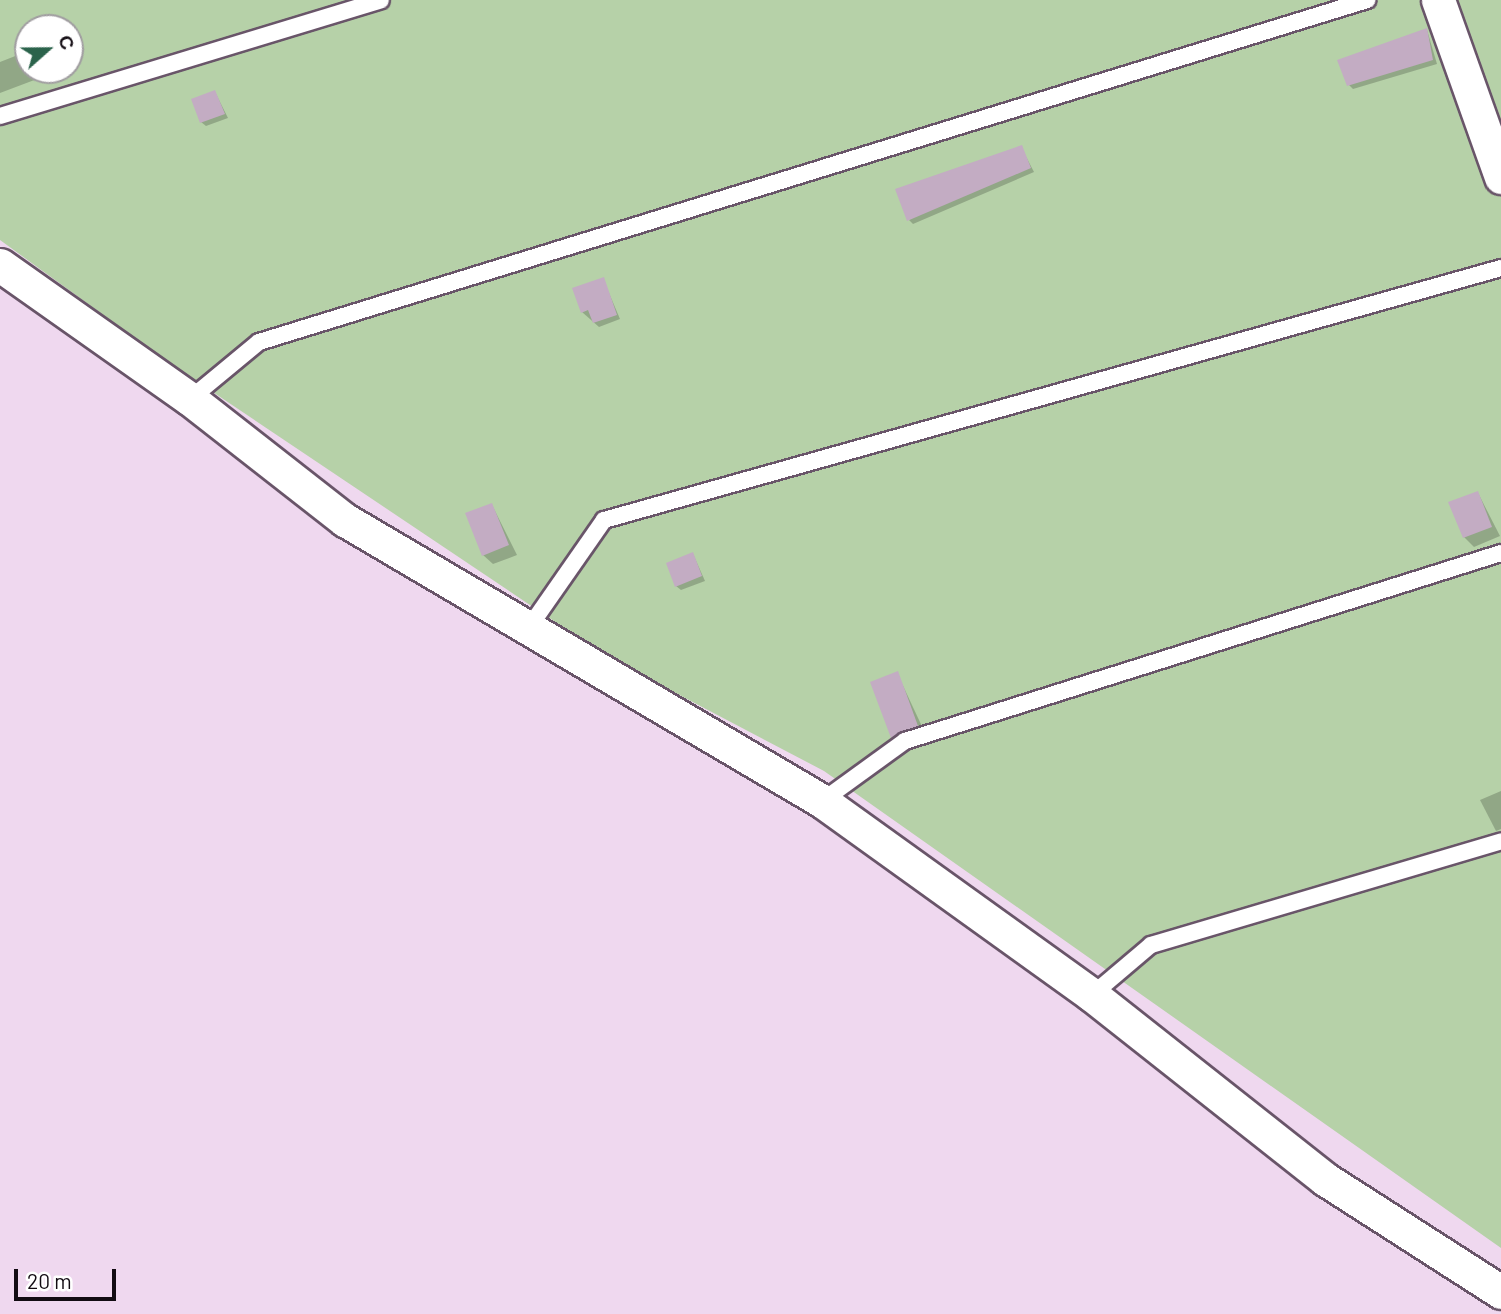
<!DOCTYPE html>
<html>
<head>
<meta charset="utf-8">
<style>
  body { margin:0 }
  #map { position:relative; width:1501px; height:1314px; overflow:hidden; background:#efd8ef; font-family:Barlow,sans-serif }
  div>[style] { position:absolute }
  .green>* { inset:0; background:#b6d1a8 }
  .shadow>* { inset:0; background:#0003 }
  .building>* { inset:0; background:#c3acc3 }
  .roads { filter:drop-shadow(2px 0 #695569) drop-shadow(-2px 0 #695569) drop-shadow(0 2px #695569) drop-shadow(0 -2px #695569) }
  .service>* { height:16px; margin:-8px; padding:0 8px; transform-origin:8px; border-radius:8px; background:#fff }
  .minor>* { height:33px; margin:-16.5px; padding:0 16.5px; transform-origin:16.5px; border-radius:16.5px; background:#fff }
  span { translate:-50% -50%; white-space:nowrap; text-align:center; line-height:1.15; -webkit-text-stroke:6px #fff; paint-order:stroke }
  .north { position:absolute; left:14px; top:14px; width:70px; height:70px; box-sizing:border-box; background:#fff; border:2px solid #a09da0; border-radius:50%; rotate:69deg; font-size:19px; font-weight:700; line-height:28px; text-align:center; color:#120b12 }
  .north::after { content:''; display:block; margin:auto; width:24px; height:32px; background:#2b634b; clip-path:polygon(50% 0,100% 100%,50% 72%,0 100%) }
  .scale { position:absolute; left:14px; top:1269px; width:102px; height:32px; box-sizing:border-box; border:4px solid #120b12; border-top:0; padding-left:9px; font-size:21px; line-height:24px; white-space:nowrap; color:#120b12; -webkit-text-stroke:5px #fff; paint-order:stroke }
</style>
</head>
<body>
<div id="map">
  <div class="green">
    <i style="clip-path:polygon(evenodd,0 0,1501px 0,1501px 1248px,824px 771px,609px 658px,168px 362px,0 240px,0 0,28px 28px,70px 28px,70px 70px,28px 70px,28px 28px)"></i>
  </div>
  <div class="shadow">
    <i style="clip-path:polygon(1427px 30px,1437px 64px,1353px 89px,1349px 85px)"></i>
    <i style="clip-path:polygon(28px 51px,28px 70px,45px 76px,0 93px,0 62px)"></i>
    <i style="clip-path:polygon(215px 92px,228px 118px,206px 126px,201px 122px)"></i>
    <i style="clip-path:polygon(1021px 147px,1034px 172px,913px 224px,909px 220px)"></i>
    <i style="clip-path:polygon(603px 279px,620px 319px,599px 327px,582px 312px)"></i>
    <i style="clip-path:polygon(1478px 493px,1500px 536px,1474px 547px,1464px 537px)"></i>
    <i style="clip-path:polygon(492px 505px,517px 555px,493px 564px,483px 555px)"></i>
    <i style="clip-path:polygon(693px 554px,705px 581px,681px 590px,676px 586px)"></i>
    <i style="clip-path:polygon(897px 673px,926px 735px,902px 747px,892px 737px)"></i>
    <i style="clip-path:polygon(1501px 791px,1501px 829px,1496px 831px,1480px 800px)"></i>
  </div>
  <div class="building">
    <i style="clip-path:polygon(1427px 28px,1433px 60px,1347px 86px,1337px 60px)"></i>
    <i style="clip-path:polygon(215px 90px,225px 114px,200px 123px,191px 99px)"></i>
    <i style="clip-path:polygon(1022px 145px,1031px 168px,907px 221px,895px 189px)"></i>
    <i style="clip-path:polygon(604px 277px,617px 315px,593px 323px,588px 310px,581px 313px,572px 288px)"></i>
    <i style="clip-path:polygon(1478px 491px,1492px 527px,1463px 538px,1448px 502px)"></i>
    <i style="clip-path:polygon(492px 503px,509px 545px,482px 556px,465px 513px)"></i>
    <i style="clip-path:polygon(693px 552px,702px 576px,675px 587px,666px 563px)"></i>
    <i style="clip-path:polygon(898px 671px,918px 726px,891px 738px,870px 682px)"></i>
  </div>
  <div class="roads">
    <div class="service">
      <i style="left:0;top:116px;width:398px;rotate:-16.9deg"></i>
      <i style="left:190px;top:399px;width:89px;rotate:-39.6deg"></i>
      <i style="left:259px;top:342px;width:1160px;rotate:-17.15deg"></i>
      <i style="left:530px;top:626px;width:129px;rotate:-55.1deg"></i>
      <i style="left:604px;top:520px;width:932px;rotate:-15.69deg"></i>
      <i style="left:822px;top:801px;width:102px;rotate:-35.9deg"></i>
      <i style="left:905px;top:741px;width:625px;rotate:-17.51deg"></i>
      <i style="left:1092px;top:995px;width:77px;rotate:-40.3deg"></i>
      <i style="left:1151px;top:945px;width:365px;rotate:-16.5deg"></i>
    </div>
    <div class="minor">
      <i style="left:1438px;top:0;width:188px;rotate:70.4deg"></i>
      <i style="left:0;top:265px;width:232px;rotate:35.2deg"></i>
      <i style="left:190px;top:399px;width:197px;rotate:38deg"></i>
      <i style="left:345px;top:520px;width:554px;rotate:30.5deg"></i>
      <i style="left:822px;top:801px;width:332px;rotate:35.7deg"></i>
      <i style="left:1092px;top:995px;width:297px;rotate:38.3deg"></i>
      <i style="left:1325px;top:1179px;width:209px;rotate:32.7deg"></i>
    </div>
  </div>
  <div class="north">С</div>
  <div class="scale">20 m</div>
</div>
</body>
</html>
